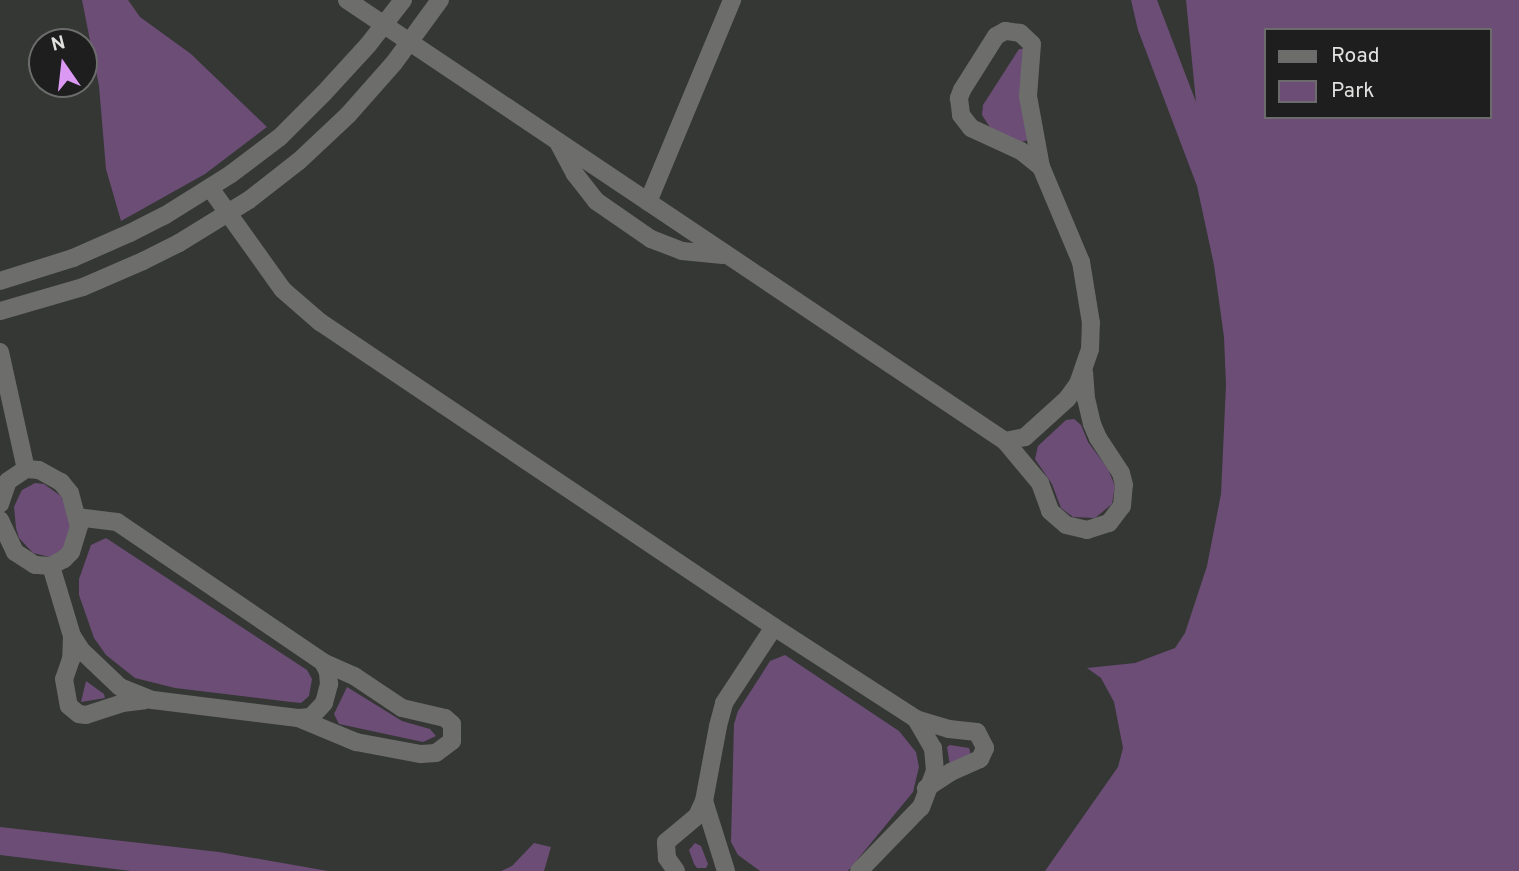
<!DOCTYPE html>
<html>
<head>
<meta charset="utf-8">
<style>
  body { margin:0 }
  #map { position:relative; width:1519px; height:871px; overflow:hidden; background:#353734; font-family:Overpass,sans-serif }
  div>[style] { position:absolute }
  .green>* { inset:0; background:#6b4d76 }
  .minor>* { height:18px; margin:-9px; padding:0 9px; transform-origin:9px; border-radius:9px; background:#6d6e6c }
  span { translate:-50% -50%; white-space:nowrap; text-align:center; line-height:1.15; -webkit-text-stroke:5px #1d1e1d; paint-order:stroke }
  .legend { position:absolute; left:1264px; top:28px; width:228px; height:91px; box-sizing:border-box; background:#1d1e1d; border:2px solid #6b6c6b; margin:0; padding:9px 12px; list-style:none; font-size:21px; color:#e1e2e0 }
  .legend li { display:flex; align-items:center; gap:14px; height:35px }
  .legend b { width:35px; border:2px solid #6b6c6b }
  .north { position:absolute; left:28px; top:28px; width:70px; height:70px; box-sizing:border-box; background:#1d1e1d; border:2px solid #6b6c6b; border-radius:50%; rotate:346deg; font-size:19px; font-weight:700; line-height:28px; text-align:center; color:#e1e2e0 }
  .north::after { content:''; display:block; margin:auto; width:24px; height:32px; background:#dc99f4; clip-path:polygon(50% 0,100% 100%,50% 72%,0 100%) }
</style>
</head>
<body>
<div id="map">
  <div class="green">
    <i style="clip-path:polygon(82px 0,128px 0,140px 17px,191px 54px,267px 127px,205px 174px,121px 221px,106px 169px,99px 86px)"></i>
    <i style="clip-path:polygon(evenodd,1131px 0,1157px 0,1196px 102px,1186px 0,1519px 0,1519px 871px,1045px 871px,1118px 767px,1123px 748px,1114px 702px,1101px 678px,1087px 668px,1135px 663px,1175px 648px,1185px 633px,1207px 566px,1221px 494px,1226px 385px,1224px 337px,1214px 265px,1197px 186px,1138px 30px,1131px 0,1265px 30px,1489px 30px,1489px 117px,1265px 117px,1265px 30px)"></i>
    <i style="clip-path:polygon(1019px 49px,1024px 49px,1028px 140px,1021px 142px,991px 129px,982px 115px,983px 105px)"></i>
    <i style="clip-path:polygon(1074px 419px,1081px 425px,1088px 442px,1108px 469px,1115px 486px,1112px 504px,1095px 518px,1073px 517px,1061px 508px,1052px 484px,1035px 459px,1038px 446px,1066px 420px)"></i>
    <i style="clip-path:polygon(35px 483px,44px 484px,61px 496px,72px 523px,70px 543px,54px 558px,33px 553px,19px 538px,16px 528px,14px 507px,18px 498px,22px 490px)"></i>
    <i style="clip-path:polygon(106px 538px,307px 670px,312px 679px,309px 696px,301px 703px,291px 702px,175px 688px,135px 678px,106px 655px,94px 638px,79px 595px,79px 579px,91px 545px)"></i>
    <i style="clip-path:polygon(785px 655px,899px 731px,916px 752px,919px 767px,913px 792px,848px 871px,760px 871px,738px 855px,731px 842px,734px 724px,738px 711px,770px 661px)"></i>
    <i style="clip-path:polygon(86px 681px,104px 694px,105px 698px,81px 702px)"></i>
    <i style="clip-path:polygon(347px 687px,402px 721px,430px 729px,436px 736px,423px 742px,339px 724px,334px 714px)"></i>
    <i style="clip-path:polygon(950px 745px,969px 748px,972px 759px,950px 766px,947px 747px)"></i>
    <i style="clip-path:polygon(0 827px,219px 852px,328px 871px,131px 871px,0 855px)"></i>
    <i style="clip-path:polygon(534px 843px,551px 847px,544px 871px,501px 871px,512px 866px)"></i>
    <i style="clip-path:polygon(695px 843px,701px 846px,708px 864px,706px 868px,697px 868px,694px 864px,689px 850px)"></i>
  </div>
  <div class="minor">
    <i style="left:347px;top:0;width:792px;rotate:33.83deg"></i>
    <i style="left:1005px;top:441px;width:20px;rotate:-11deg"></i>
    <i style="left:1025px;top:437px;width:57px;rotate:-42.1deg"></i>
    <i style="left:1067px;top:399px;width:19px;rotate:-54deg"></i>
    <i style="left:1078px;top:384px;width:37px;rotate:-71deg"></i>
    <i style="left:1090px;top:349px;width:26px;rotate:-88deg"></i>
    <i style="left:1091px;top:323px;width:62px;rotate:-99.3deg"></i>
    <i style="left:1081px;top:262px;width:103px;rotate:-112.8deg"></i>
    <i style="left:1041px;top:167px;width:72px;rotate:-100.4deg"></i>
    <i style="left:1028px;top:96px;width:52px;rotate:-85.6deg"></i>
    <i style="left:1032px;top:44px;width:16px;rotate:-137deg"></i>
    <i style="left:1020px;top:33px;width:15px;rotate:-172deg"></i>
    <i style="left:1005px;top:31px;width:10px;rotate:151deg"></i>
    <i style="left:996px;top:36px;width:64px;rotate:122.2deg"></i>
    <i style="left:962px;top:90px;width:9px;rotate:111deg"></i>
    <i style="left:959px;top:98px;width:17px;rotate:83deg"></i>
    <i style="left:961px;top:115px;width:16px;rotate:52deg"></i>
    <i style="left:971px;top:128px;width:55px;rotate:24.7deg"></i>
    <i style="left:1021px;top:151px;width:26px;rotate:39deg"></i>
    <i style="left:559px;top:144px;width:34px;rotate:62deg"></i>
    <i style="left:575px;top:174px;width:34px;rotate:52deg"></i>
    <i style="left:596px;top:201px;width:67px;rotate:34.6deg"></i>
    <i style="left:651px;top:239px;width:33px;rotate:21deg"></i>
    <i style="left:682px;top:251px;width:41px;rotate:5.6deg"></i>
    <i style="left:210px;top:188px;width:125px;rotate:54.4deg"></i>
    <i style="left:283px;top:290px;width:49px;rotate:40.9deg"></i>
    <i style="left:320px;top:322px;width:547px;rotate:33.89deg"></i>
    <i style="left:774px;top:627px;width:169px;rotate:32.9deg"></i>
    <i style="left:916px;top:719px;width:34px;rotate:60deg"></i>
    <i style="left:933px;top:748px;width:23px;rotate:85deg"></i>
    <i style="left:935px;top:771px;width:39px;rotate:111deg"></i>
    <i style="left:921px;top:807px;width:89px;rotate:134.1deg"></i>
    <i style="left:648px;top:202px;width:219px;rotate:-67.4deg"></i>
    <i style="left:0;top:281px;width:77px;rotate:-17.5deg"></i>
    <i style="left:73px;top:258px;width:62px;rotate:-23.7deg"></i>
    <i style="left:130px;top:233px;width:38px;rotate:-27deg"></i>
    <i style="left:164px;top:216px;width:79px;rotate:-32.1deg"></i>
    <i style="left:231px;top:174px;width:61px;rotate:-37.1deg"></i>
    <i style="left:280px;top:137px;width:62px;rotate:-45deg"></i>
    <i style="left:324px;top:93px;width:65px;rotate:-47.5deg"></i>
    <i style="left:368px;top:45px;width:57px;rotate:-52.1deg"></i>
    <i style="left:0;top:311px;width:86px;rotate:-16.1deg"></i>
    <i style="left:83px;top:287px;width:65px;rotate:-23.4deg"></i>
    <i style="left:143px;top:261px;width:40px;rotate:-26.6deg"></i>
    <i style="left:179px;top:243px;width:82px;rotate:-31.6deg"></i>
    <i style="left:249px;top:200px;width:63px;rotate:-38deg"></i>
    <i style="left:299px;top:161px;width:67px;rotate:-43.2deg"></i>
    <i style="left:348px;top:115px;width:69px;rotate:-48.5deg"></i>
    <i style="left:394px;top:63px;width:78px;rotate:-53.9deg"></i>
    <i style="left:0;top:352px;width:120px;rotate:77.5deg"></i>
    <i style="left:1005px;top:441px;width:55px;rotate:50.2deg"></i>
    <i style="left:1040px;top:483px;width:30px;rotate:70deg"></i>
    <i style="left:1050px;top:511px;width:21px;rotate:41deg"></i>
    <i style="left:1066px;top:525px;width:22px;rotate:13deg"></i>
    <i style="left:1087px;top:530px;width:23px;rotate:-18deg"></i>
    <i style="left:1109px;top:523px;width:21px;rotate:-53deg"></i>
    <i style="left:1122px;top:506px;width:21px;rotate:-85deg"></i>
    <i style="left:1124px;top:485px;width:12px;rotate:-104deg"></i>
    <i style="left:1121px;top:473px;width:42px;rotate:-123.3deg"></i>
    <i style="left:1098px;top:438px;width:15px;rotate:-113deg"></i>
    <i style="left:1092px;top:424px;width:26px;rotate:-103deg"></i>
    <i style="left:1086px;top:399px;width:26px;rotate:-94deg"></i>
    <i style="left:0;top:504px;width:24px;rotate:-71deg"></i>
    <i style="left:8px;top:481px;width:22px;rotate:-34deg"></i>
    <i style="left:26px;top:469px;width:13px;rotate:4deg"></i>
    <i style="left:39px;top:470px;width:25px;rotate:29deg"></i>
    <i style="left:61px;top:482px;width:14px;rotate:51deg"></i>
    <i style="left:70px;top:493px;width:34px;rotate:75deg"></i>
    <i style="left:79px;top:526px;width:27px;rotate:107deg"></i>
    <i style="left:71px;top:552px;width:10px;rotate:135deg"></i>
    <i style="left:64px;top:559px;width:15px;rotate:152deg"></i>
    <i style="left:51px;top:566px;width:16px;rotate:-176deg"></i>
    <i style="left:35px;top:565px;width:24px;rotate:-147deg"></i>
    <i style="left:15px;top:552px;width:35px;rotate:-115deg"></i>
    <i style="left:51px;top:566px;width:73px;rotate:73.3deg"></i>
    <i style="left:72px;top:636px;width:17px;rotate:57deg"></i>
    <i style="left:81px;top:650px;width:54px;rotate:43.5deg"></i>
    <i style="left:120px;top:687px;width:35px;rotate:22deg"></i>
    <i style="left:153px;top:700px;width:146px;rotate:7.1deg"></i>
    <i style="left:298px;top:718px;width:13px;rotate:-4deg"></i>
    <i style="left:311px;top:717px;width:19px;rotate:-47deg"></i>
    <i style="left:324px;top:703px;width:20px;rotate:-75deg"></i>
    <i style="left:329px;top:684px;width:12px;rotate:-95deg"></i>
    <i style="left:328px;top:672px;width:11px;rotate:-117deg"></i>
    <i style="left:323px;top:662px;width:249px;rotate:-145.8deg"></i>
    <i style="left:117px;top:522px;width:39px;rotate:-173deg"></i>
    <i style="left:72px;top:636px;width:23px;rotate:92deg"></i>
    <i style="left:71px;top:659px;width:21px;rotate:109deg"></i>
    <i style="left:64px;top:679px;width:27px;rotate:80deg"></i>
    <i style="left:69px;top:706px;width:13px;rotate:39deg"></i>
    <i style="left:79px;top:714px;width:7px;rotate:8deg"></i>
    <i style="left:86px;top:715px;width:38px;rotate:-18deg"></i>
    <i style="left:122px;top:703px;width:23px;rotate:-7deg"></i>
    <i style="left:298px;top:718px;width:63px;rotate:22.5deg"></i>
    <i style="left:356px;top:742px;width:66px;rotate:10.5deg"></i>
    <i style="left:421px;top:754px;width:15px;rotate:-4deg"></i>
    <i style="left:436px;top:753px;width:20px;rotate:-37deg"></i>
    <i style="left:452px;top:741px;width:17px;rotate:-90deg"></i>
    <i style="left:452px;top:724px;width:9px;rotate:-139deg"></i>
    <i style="left:445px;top:718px;width:44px;rotate:-166.9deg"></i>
    <i style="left:402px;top:708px;width:58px;rotate:-146.3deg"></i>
    <i style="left:354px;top:676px;width:34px;rotate:-156deg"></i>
    <i style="left:916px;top:719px;width:34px;rotate:17deg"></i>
    <i style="left:949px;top:729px;width:28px;rotate:6deg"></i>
    <i style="left:977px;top:732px;width:18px;rotate:63deg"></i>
    <i style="left:985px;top:748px;width:12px;rotate:114deg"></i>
    <i style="left:980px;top:759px;width:32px;rotate:156deg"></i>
    <i style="left:951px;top:772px;width:30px;rotate:147deg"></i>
    <i style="left:676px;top:871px;width:16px;rotate:-125deg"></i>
    <i style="left:667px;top:858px;width:16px;rotate:-94deg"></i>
    <i style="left:666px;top:842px;width:40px;rotate:-40deg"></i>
    <i style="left:697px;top:816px;width:17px;rotate:-65deg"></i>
    <i style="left:726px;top:871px;width:73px;rotate:-107.4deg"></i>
    <i style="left:704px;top:801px;width:76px;rotate:-79.4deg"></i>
    <i style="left:718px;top:726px;width:24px;rotate:-75deg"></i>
    <i style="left:724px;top:703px;width:91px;rotate:-56.7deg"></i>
  </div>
  <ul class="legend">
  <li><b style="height:9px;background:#6d6e6c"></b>Road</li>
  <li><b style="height:19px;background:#6b4d76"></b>Park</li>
  </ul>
  <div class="north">N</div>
</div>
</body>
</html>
